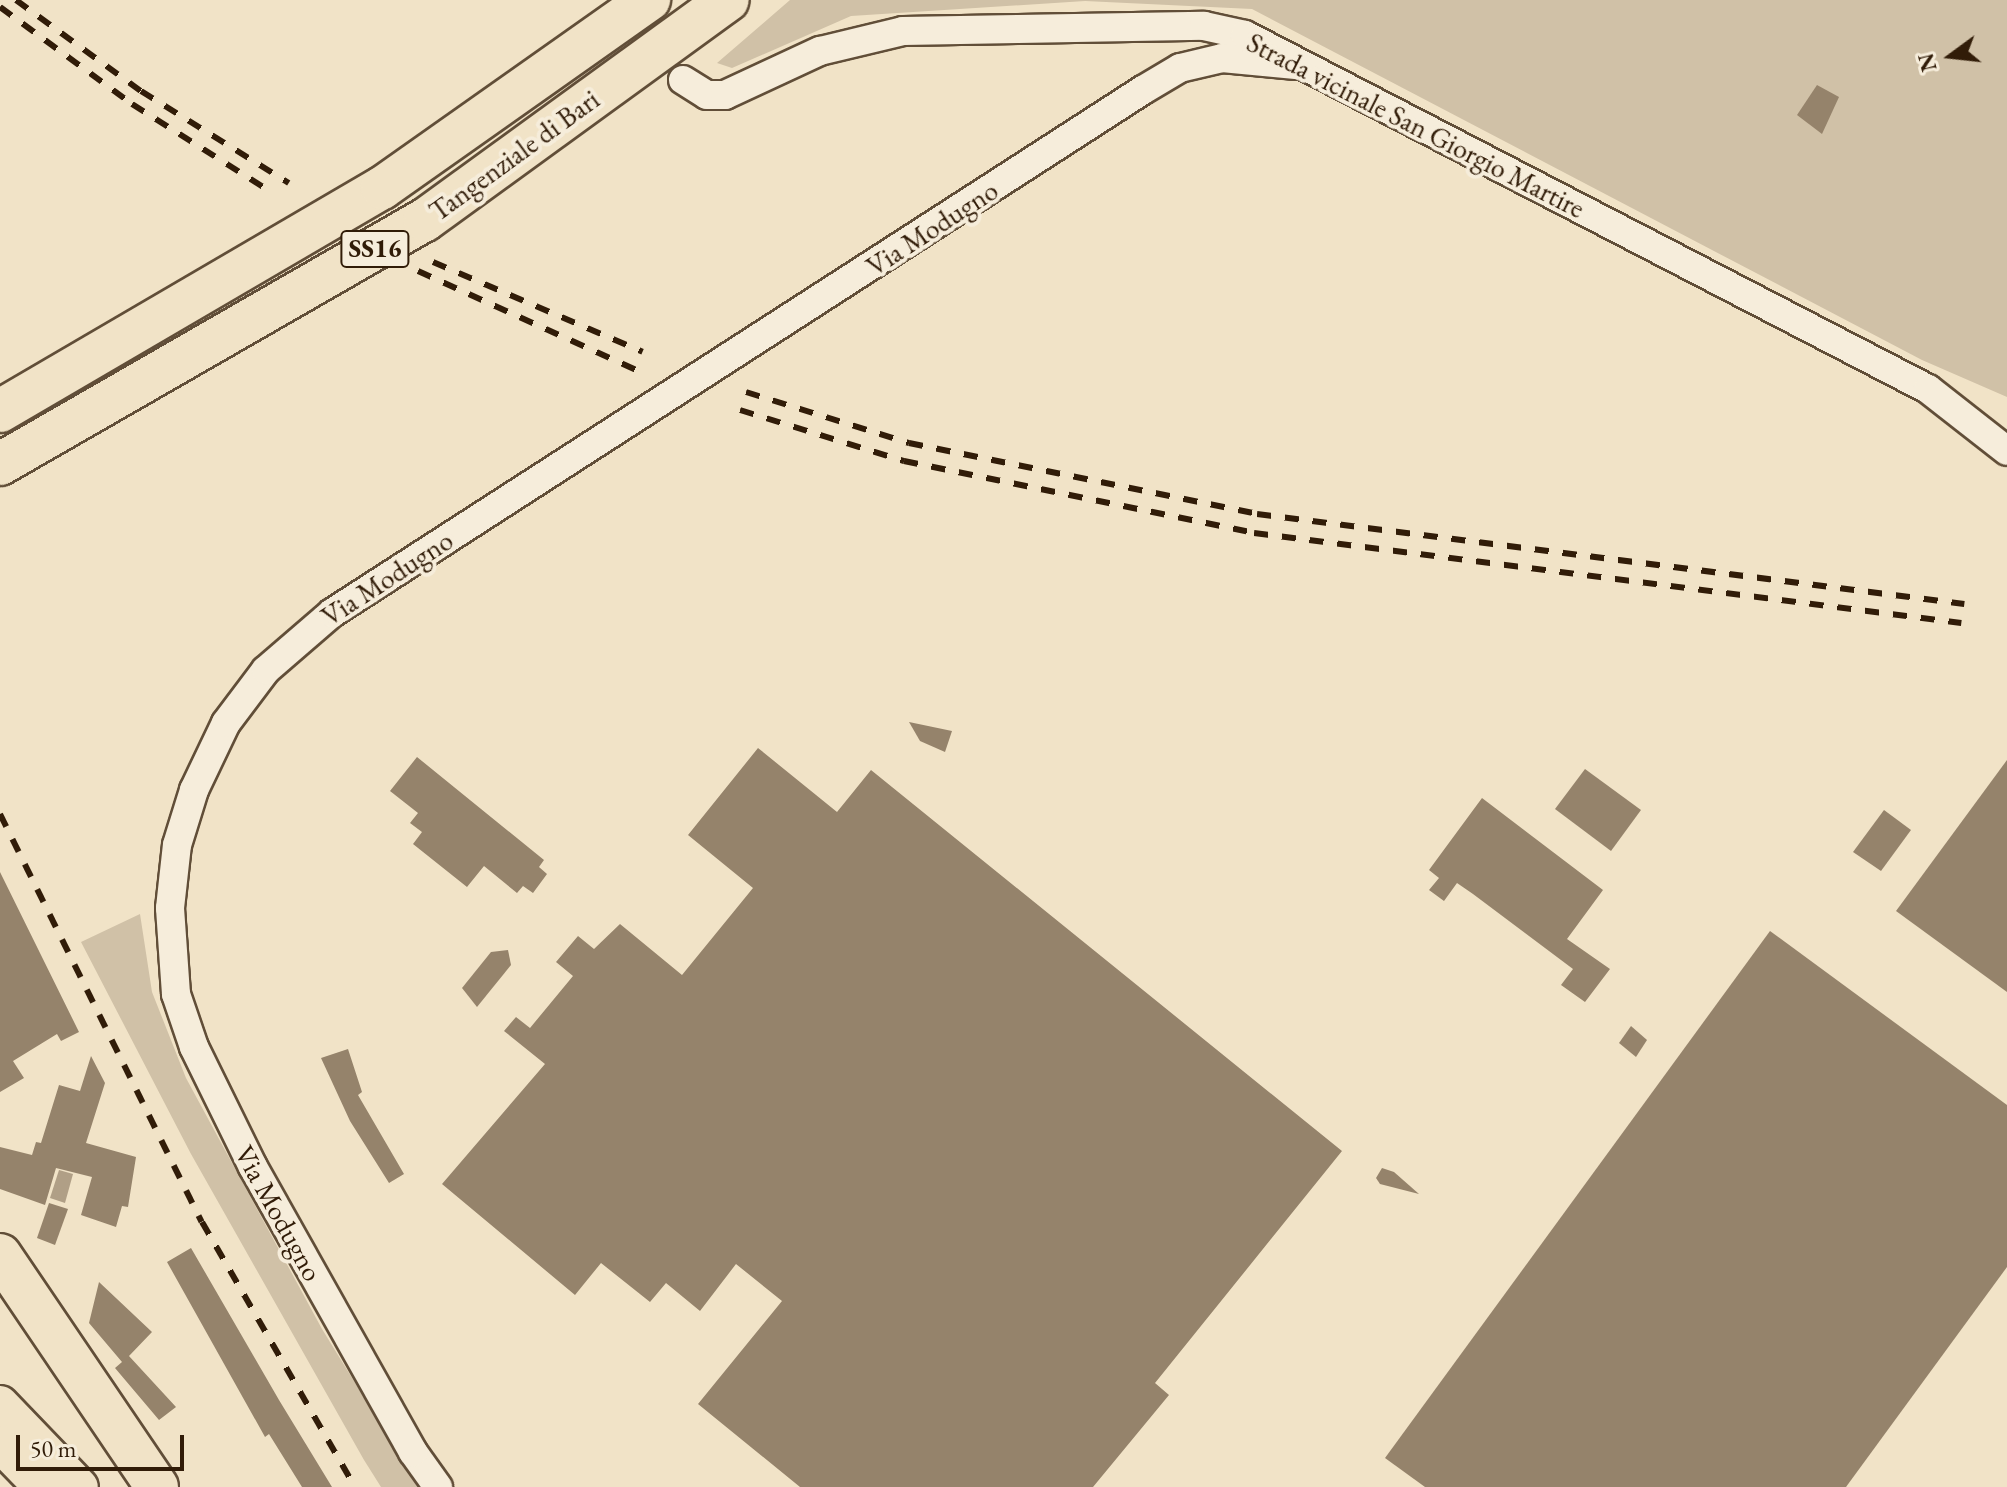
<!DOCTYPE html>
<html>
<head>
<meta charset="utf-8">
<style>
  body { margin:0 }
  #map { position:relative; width:2007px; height:1487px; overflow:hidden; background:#f1e3c7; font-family:"EB Garamond",serif }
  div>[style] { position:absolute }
  .green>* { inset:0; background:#d0c1a7 }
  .water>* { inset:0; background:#b09f86 }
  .building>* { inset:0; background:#95836b }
  .roads { filter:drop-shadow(2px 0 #614e38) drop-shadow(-2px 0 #614e38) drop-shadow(0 2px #614e38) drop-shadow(0 -2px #614e38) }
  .minor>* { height:28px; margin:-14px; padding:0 14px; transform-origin:14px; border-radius:14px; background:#f6eddb }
  .major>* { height:36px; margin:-18px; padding:0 18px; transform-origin:18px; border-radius:18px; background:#f1e3c7 }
  .highway>* { height:42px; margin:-21px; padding:0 21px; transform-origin:21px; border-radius:21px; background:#f1e3c7 }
  .rail>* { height:6px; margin-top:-3px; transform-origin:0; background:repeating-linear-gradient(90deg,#311c08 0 14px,transparent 0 28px) }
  span { translate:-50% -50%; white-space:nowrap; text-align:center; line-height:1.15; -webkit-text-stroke:8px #f6eddb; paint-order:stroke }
  .shield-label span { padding:2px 6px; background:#f6eddb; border:2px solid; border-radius:6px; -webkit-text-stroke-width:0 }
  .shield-label { font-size:26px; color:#311c08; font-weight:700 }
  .street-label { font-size:28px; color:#311c08 }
  .north { position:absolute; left:1911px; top:16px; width:80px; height:80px; -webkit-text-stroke:6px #f6eddb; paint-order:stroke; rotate:255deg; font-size:22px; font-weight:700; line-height:32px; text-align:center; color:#311c08 }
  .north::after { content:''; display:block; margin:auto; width:28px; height:36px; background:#311c08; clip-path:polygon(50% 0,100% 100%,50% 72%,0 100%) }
  .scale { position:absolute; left:16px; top:1435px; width:168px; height:36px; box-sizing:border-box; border:4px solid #311c08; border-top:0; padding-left:10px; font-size:24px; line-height:28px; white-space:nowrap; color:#311c08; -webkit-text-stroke:6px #f6eddb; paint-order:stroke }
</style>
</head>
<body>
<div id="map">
  <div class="green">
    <i style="clip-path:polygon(790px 0,2007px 0,2007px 397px,1922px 360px,1252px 9px,1085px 1px,851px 16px,732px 68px,717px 63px)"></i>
    <i style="clip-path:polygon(140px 914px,152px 992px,186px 1078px,322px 1329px,419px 1487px,381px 1487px,364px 1460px,191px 1154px,81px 942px)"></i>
  </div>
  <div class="water">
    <i style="clip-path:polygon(59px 1170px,73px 1174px,65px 1203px,50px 1198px)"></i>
  </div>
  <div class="building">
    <i style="clip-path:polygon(1817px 85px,1839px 97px,1822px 134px,1797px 115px)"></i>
    <i style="clip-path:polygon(909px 722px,952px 731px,945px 752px,920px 741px)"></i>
    <i style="clip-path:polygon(758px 748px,837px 812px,871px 770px,1342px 1151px,1155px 1383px,1169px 1395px,1093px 1487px,800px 1487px,698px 1404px,782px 1301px,736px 1264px,700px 1311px,666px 1283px,650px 1302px,601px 1263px,575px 1295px,442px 1184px,545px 1064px,504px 1031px,516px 1017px,530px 1028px,573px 976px,556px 962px,578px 936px,594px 949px,620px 924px,682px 975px,753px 888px,688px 835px)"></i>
    <i style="clip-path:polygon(417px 757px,544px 860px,539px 867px,547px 874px,533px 893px,523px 886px,517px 893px,484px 866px,467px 887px,413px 844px,422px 832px,410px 823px,418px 813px,390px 791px)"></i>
    <i style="clip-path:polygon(2007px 760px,2007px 992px,1896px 911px)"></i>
    <i style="clip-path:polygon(1585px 769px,1641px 810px,1611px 851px,1555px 809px)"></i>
    <i style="clip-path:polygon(1482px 798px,1603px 890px,1567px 939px,1610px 969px,1585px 1002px,1561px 985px,1573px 969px,1473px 894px,1457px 883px,1444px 901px,1429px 890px,1439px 878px,1429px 870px)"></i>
    <i style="clip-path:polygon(1884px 810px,1911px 830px,1881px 871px,1853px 852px)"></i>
    <i style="clip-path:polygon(0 872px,79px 1032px,61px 1041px,57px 1034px,13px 1061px,24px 1078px,0 1092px)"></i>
    <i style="clip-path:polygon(1770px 931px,2007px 1105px,2007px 1267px,1846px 1487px,1425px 1487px,1385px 1458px)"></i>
    <i style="clip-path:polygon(508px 950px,511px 965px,477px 1007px,462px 988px,491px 952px)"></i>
    <i style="clip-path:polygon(1631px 1026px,1647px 1040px,1636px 1057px,1619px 1043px)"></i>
    <i style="clip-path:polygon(348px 1049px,362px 1092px,358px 1095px,404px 1174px,389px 1183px,350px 1121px,321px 1058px)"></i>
    <i style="clip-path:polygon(91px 1056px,105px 1083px,86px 1143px,136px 1157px,128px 1207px,122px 1206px,116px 1227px,81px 1215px,92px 1177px,56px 1168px,45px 1205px,0 1189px,0 1147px,32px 1155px,36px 1142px,41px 1143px,59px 1085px,80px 1091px)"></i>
    <i style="clip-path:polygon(1382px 1168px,1394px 1172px,1419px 1194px,1380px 1184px,1376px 1178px)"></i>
    <i style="clip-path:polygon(49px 1203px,68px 1209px,55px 1245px,37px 1238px)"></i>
    <i style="clip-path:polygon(191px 1248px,279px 1400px,332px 1487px,302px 1487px,269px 1434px,265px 1437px,167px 1262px)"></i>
    <i style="clip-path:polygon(99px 1282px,152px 1332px,129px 1356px,176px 1407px,159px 1420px,115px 1368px,122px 1362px,89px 1323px)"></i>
  </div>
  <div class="roads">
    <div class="minor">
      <i style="left:683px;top:80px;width:28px;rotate:32deg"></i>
      <i style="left:707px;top:95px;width:18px"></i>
      <i style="left:725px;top:95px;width:105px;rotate:-24.9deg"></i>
      <i style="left:820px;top:51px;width:85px;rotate:-13.5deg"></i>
      <i style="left:903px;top:31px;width:301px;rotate:-1deg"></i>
      <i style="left:1204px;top:26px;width:42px;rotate:12.4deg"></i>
      <i style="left:1245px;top:35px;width:769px;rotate:27.4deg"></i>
      <i style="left:1928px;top:389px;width:100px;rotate:38.1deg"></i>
      <i style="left:438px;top:1487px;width:43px;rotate:-125.5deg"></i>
      <i style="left:413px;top:1452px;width:327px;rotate:-119.3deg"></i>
      <i style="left:253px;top:1167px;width:134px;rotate:-116.2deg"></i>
      <i style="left:194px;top:1047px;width:56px;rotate:-108.8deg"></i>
      <i style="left:176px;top:994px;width:86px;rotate:-94deg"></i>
      <i style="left:170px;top:908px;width:63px;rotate:-83.7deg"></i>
      <i style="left:177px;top:845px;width:58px;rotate:-72.8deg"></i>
      <i style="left:194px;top:790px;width:74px;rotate:-64.5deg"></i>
      <i style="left:226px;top:723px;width:66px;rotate:-53deg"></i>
      <i style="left:266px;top:670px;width:87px;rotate:-40.8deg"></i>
      <i style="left:332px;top:613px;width:965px;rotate:-32.82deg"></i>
      <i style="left:1143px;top:90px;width:43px;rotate:-30.7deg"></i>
      <i style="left:1180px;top:68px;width:43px;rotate:-13.4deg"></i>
      <i style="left:1222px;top:58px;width:74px;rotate:5.4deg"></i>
    </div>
    <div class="major">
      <i style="left:0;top:1404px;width:115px;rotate:46.1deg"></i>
      <i style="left:0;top:1444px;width:60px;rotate:45.7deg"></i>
    </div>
    <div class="highway">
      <i style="left:0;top:411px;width:442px;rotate:-30.3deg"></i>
      <i style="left:382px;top:188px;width:327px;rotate:-35.2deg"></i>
      <i style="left:0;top:464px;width:490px;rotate:-29.9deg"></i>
      <i style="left:425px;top:220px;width:374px;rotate:-36deg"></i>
      <i style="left:0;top:1255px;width:280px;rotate:55.9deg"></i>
    </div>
  </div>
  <div class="rail">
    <i style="left:16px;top:0;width:155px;rotate:36.1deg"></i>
    <i style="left:141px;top:91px;width:174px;rotate:31.9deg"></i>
    <i style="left:0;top:7px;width:164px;rotate:36.3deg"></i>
    <i style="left:132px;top:104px;width:165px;rotate:32.3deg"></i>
    <i style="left:433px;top:262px;width:228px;rotate:23.2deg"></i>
    <i style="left:418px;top:271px;width:239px;rotate:24.4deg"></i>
    <i style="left:746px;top:392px;width:171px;rotate:17.4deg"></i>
    <i style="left:909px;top:443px;width:355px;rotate:11.5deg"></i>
    <i style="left:1257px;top:514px;width:713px;rotate:7.25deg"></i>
    <i style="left:740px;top:410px;width:172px;rotate:17.3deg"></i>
    <i style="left:904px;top:461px;width:357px;rotate:11.6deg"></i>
    <i style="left:1254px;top:533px;width:713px;rotate:7.25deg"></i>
    <i style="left:0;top:814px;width:455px;rotate:63.7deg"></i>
    <i style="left:202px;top:1222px;width:306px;rotate:60deg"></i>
  </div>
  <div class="shield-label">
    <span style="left:375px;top:249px">SS16</span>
  </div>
  <div class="street-label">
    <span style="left:1416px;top:125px;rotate:27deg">Strada vicinale San Giorgio Martire</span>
    <span style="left:514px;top:155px;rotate:-36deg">Tangenziale di Bari</span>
    <span style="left:932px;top:228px;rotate:-33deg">Via Modugno</span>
    <span style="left:387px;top:578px;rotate:-33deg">Via Modugno</span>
    <span style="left:279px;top:1213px;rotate:61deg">Via Modugno</span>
  </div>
  <div class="north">N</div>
  <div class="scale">50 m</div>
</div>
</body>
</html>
